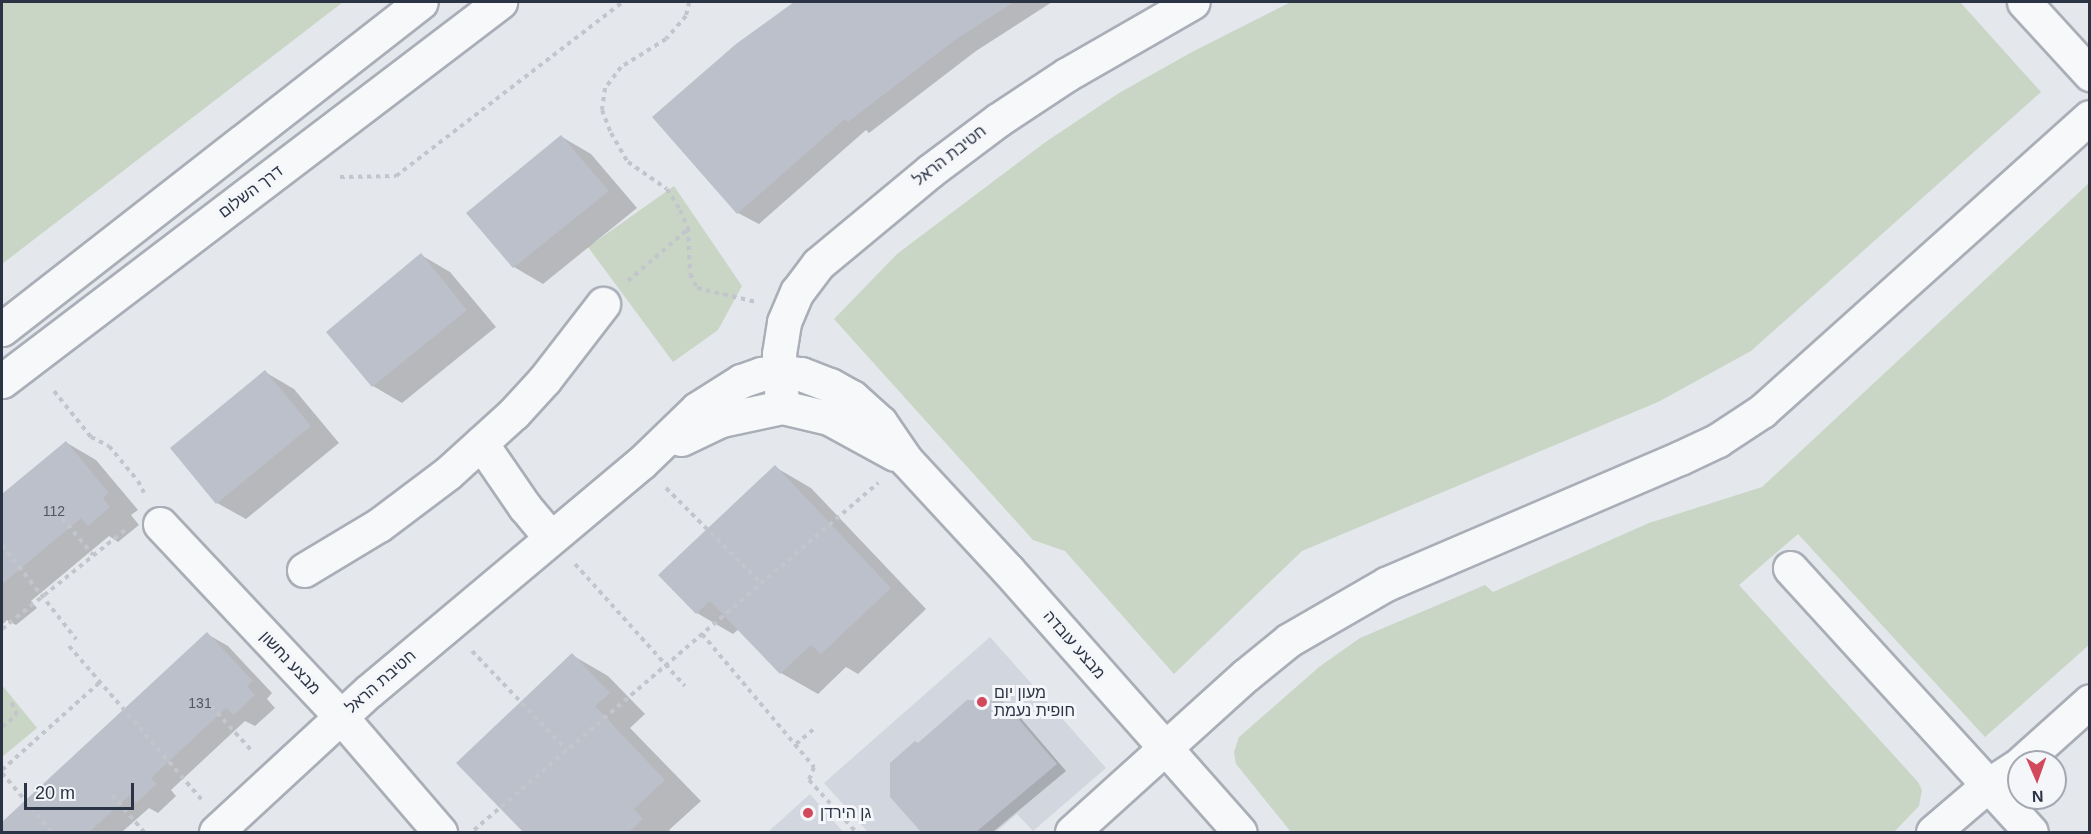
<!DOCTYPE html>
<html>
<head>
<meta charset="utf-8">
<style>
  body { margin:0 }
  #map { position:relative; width:2091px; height:834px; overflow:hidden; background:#e4e7ec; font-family:Helvetica,"Noto Sans Hebrew",sans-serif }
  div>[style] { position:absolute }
  .built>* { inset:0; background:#d2d6de }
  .green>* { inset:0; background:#c9d6c5 }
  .shadow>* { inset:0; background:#0003 }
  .building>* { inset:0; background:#bbc0ca }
  .path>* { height:4px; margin-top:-2px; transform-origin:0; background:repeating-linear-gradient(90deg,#c2c5cb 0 4.5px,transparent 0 9px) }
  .roads { filter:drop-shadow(2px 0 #a9aeb7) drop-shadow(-2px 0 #a9aeb7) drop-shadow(0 2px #a9aeb7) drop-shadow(0 -2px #a9aeb7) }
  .minor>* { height:33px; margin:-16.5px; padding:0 16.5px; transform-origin:16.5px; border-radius:16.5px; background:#f7f8fa }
  .dots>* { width:16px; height:16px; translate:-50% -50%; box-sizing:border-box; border:3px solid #f4f6f9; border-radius:50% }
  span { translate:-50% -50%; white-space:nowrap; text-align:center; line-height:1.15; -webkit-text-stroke:6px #f4f6f9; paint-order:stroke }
  .number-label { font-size:14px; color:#4f5766 }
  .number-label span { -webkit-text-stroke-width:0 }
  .street-label { font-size:16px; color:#2b3445 }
  .poi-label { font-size:16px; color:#2b3445 }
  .left { translate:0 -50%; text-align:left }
  .frame { position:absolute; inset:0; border:3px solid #2b3445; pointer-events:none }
  .north { position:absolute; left:2007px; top:750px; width:60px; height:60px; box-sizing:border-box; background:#f4f6f9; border:2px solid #a4a8b1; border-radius:50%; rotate:178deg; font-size:16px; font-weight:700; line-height:24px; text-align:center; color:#2b3445 }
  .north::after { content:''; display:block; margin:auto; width:21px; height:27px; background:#d1495b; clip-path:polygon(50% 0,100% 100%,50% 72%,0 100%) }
  .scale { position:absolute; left:24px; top:783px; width:110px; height:27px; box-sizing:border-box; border:3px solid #2b3445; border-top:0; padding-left:8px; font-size:18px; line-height:21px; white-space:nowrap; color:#2b3445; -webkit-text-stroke:4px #f4f6f9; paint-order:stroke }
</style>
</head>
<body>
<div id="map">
  <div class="built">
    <i style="clip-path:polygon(990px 637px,1106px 768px,1033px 831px,1017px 814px,996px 832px,868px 832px,824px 783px)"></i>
    <i style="clip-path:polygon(810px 794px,843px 832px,768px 832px)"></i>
  </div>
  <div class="green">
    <i style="clip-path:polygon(2px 2px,343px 2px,2px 264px)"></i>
    <i style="clip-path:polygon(1291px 2px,1960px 2px,2041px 92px,1751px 351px,1658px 402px,1302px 551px,1174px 674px,1065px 551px,1033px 540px,834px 319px,897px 254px,1047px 141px,1119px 93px,1192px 52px)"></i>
    <i style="clip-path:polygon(2089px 183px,2089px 645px,1985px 737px,1798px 534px,1739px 585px,1918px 782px,1922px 790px,1919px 806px,1894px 832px,1291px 832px,1236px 764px,1234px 752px,1239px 737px,1319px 667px,1360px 638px,1485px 585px,1493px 592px,1649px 523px,1762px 487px)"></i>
    <i style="clip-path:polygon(674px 186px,742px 286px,718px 330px,673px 362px,588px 247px)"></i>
    <i style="clip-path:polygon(2px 685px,37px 728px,2px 757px)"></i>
  </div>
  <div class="shadow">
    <i style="clip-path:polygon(795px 2px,1052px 2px,976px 51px,869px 133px,866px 130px,759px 224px,738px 213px,737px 45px)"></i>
    <i style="clip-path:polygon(562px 137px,591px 154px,637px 208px,543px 284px,514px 267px)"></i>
    <i style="clip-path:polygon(421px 255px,450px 272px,496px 327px,402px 403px,373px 386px)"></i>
    <i style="clip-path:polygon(265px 372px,294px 389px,339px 443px,246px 519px,217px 503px)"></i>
    <i style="clip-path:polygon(67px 443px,96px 460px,138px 510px,131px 515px,139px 525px,118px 542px,109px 536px,31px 601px,37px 608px,16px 625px,7px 620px,2px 625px,2px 497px)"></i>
    <i style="clip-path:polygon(775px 467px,811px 488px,926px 609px,858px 674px,846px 667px,818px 694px,781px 673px,739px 629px,733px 634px,697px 613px)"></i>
    <i style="clip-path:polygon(207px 634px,228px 646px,272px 693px,267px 699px,275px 708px,255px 726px,245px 721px,171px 790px,176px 796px,158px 813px,149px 808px,122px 832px,2px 832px,2px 824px)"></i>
    <i style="clip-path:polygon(572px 655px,608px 676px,645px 714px,630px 728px,701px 801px,669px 830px,671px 832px,525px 832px,458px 763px)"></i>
    <i style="clip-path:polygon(1003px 703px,1013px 709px,1066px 771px,993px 832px,923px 832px,892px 796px,919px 745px)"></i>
  </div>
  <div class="building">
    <i style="clip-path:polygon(794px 2px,1014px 2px,955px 40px,848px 122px,845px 119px,737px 214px,652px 117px,736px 44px)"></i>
    <i style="clip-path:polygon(561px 135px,609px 191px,513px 268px,466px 213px)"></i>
    <i style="clip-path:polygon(421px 253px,467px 310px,372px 387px,326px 332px)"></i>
    <i style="clip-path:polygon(265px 370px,311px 426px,216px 504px,170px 448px)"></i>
    <i style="clip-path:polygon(66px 441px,109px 493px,103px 498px,110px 507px,88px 526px,81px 518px,2px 584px,2px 494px)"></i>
    <i style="clip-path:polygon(775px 465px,891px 588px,821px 654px,811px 645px,780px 674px,710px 601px,696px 614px,658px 575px)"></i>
    <i style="clip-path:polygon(207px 632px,253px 681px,247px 686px,255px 695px,234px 715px,226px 708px,151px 778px,157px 784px,136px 803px,130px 795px,89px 832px,2px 832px,2px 822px)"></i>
    <i style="clip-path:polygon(572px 653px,610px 693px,595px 706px,665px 780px,634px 809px,643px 819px,629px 832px,523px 832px,456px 763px)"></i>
    <i style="clip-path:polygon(967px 700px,1003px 701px,1057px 764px,976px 832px,921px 832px,890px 797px,890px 763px,915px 741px,918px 743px)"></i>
  </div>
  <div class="path">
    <i style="left:689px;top:2px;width:14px;rotate:102deg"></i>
    <i style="left:686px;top:16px;width:30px;rotate:131deg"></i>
    <i style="left:666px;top:39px;width:53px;rotate:148.1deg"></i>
    <i style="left:621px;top:67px;width:26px;rotate:127deg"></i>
    <i style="left:605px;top:88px;width:22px;rotate:98deg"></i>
    <i style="left:602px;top:110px;width:25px;rotate:69deg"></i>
    <i style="left:611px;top:133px;width:34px;rotate:60deg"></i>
    <i style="left:628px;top:162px;width:47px;rotate:34.7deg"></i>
    <i style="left:667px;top:189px;width:25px;rotate:58deg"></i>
    <i style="left:680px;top:210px;width:20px;rotate:66deg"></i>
    <i style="left:688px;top:228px;width:46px;rotate:87.5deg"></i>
    <i style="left:690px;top:274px;width:16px;rotate:63deg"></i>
    <i style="left:697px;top:288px;width:61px;rotate:13.3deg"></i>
    <i style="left:340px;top:177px;width:56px;rotate:-1deg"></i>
    <i style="left:396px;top:176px;width:286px;rotate:-37.5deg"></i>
    <i style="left:628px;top:281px;width:79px;rotate:-40.9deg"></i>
    <i style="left:54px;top:391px;width:59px;rotate:51.2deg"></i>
    <i style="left:91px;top:437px;width:20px;rotate:27deg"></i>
    <i style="left:109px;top:446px;width:45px;rotate:50.4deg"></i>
    <i style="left:138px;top:481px;width:13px;rotate:63deg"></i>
    <i style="left:666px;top:488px;width:134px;rotate:45deg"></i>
    <i style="left:62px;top:518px;width:48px;rotate:50deg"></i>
    <i style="left:2px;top:545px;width:120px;rotate:51.8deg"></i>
    <i style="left:575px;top:564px;width:164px;rotate:48deg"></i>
    <i style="left:2px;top:629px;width:158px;rotate:-38.8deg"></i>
    <i style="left:702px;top:634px;width:174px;rotate:49.9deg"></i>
    <i style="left:814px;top:767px;width:14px;rotate:111deg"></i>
    <i style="left:809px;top:780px;width:70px;rotate:47.9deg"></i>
    <i style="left:69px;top:646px;width:203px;rotate:49.2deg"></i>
    <i style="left:472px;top:651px;width:137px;rotate:46.2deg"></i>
    <i style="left:211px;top:706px;width:61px;rotate:47.7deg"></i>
    <i style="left:2px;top:727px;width:19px;rotate:-39deg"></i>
    <i style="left:17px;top:715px;width:17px;rotate:-114deg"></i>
    <i style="left:796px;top:744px;width:26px;rotate:-40deg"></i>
    <i style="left:2px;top:770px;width:132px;rotate:-41.9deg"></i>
    <i style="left:2px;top:773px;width:77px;rotate:49.7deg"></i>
    <i style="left:112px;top:795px;width:49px;rotate:49.1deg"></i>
    <i style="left:474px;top:830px;width:533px;rotate:-40.66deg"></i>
  </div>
  <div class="roads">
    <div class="minor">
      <i style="left:2024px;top:2px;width:98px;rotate:47.5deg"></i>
      <i style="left:2px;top:329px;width:531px;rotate:-37.97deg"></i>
      <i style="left:2px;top:381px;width:626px;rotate:-37.27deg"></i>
      <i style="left:782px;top:407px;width:53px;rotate:-93.2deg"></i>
      <i style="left:779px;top:354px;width:32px;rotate:-81deg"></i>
      <i style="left:784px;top:322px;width:33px;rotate:-67deg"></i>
      <i style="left:797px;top:292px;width:35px;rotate:-53deg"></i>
      <i style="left:818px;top:264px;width:146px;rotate:-39.7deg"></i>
      <i style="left:930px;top:171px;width:85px;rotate:-36.9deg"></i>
      <i style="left:998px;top:120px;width:82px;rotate:-33.5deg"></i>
      <i style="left:1066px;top:75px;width:146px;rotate:-29.9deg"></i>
      <i style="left:681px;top:439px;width:44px;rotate:-25.4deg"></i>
      <i style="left:721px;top:420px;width:62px;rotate:-12deg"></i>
      <i style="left:782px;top:407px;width:48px;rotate:13.2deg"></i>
      <i style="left:829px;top:418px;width:75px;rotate:28.6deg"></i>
      <i style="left:481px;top:443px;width:78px;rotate:55.5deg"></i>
      <i style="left:525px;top:507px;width:40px;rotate:50deg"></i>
      <i style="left:160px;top:524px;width:265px;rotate:46.8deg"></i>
      <i style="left:341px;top:717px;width:152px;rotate:49.3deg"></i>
      <i style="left:1790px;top:568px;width:357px;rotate:47.6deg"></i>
      <i style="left:304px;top:570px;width:87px;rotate:-31deg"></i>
      <i style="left:379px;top:525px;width:86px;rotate:-37deg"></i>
      <i style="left:448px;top:473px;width:89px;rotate:-42.3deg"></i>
      <i style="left:514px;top:413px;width:46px;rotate:-47.6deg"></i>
      <i style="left:545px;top:379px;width:95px;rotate:-52.3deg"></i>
      <i style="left:2022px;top:762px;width:91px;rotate:-41.9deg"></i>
      <i style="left:216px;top:832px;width:208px;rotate:-42.7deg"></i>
      <i style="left:369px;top:691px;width:355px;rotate:-40deg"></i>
      <i style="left:641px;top:463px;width:78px;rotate:-44deg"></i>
      <i style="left:697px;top:409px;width:52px;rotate:-32.5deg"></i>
      <i style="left:741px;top:381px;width:21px;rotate:-19deg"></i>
      <i style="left:761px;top:374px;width:20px;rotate:-6deg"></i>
      <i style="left:781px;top:372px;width:20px;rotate:6deg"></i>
      <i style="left:801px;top:374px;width:31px;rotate:21deg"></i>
      <i style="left:830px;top:385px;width:25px;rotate:29deg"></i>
      <i style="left:852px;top:397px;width:38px;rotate:42deg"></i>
      <i style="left:880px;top:422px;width:46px;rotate:55.6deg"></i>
      <i style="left:906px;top:460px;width:149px;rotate:47.2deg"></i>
      <i style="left:1007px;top:569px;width:351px;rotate:48.5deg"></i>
      <i style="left:1072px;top:832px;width:234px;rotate:-42.1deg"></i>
      <i style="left:1246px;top:675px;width:55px;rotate:-39.1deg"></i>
      <i style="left:1289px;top:640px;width:112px;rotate:-30deg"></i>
      <i style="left:1386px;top:584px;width:320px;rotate:-23.2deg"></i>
      <i style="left:1680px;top:458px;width:42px;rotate:-25.3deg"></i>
      <i style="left:1718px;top:440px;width:53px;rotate:-33.4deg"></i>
      <i style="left:1762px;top:411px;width:440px;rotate:-41.9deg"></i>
      <i style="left:1933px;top:832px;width:72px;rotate:-40.5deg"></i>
      <i style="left:1988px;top:785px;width:37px;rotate:-33deg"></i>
    </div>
  </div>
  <div class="dots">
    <i style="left:982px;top:702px;background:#d1495b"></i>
    <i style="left:808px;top:813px;background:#d1495b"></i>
  </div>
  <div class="number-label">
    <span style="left:54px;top:511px">112</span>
    <span style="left:200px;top:703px">131</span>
  </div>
  <div class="street-label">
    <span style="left:950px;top:156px;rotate:-38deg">חטיבת הראל</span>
    <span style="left:251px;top:192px;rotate:-37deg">דרך השלום</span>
    <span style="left:1074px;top:645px;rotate:49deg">מבצע עובדה</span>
    <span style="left:290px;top:663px;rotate:47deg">מבצע נחשון</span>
    <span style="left:381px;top:682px;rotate:-41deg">חטיבת הראל</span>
  </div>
  <div class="poi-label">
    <span class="left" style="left:994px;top:702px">מעון יום<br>חופית נעמת</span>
    <span class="left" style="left:820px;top:813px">גן הירדן</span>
  </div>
  <div class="frame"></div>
  <div class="north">N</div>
  <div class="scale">20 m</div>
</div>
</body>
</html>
